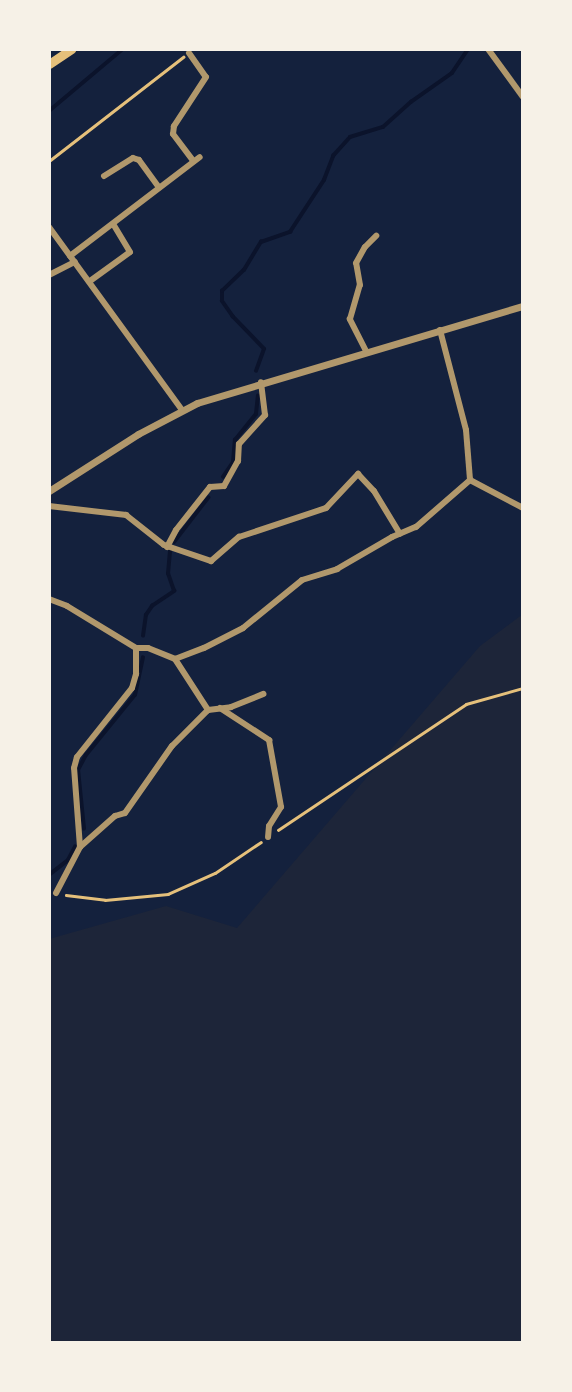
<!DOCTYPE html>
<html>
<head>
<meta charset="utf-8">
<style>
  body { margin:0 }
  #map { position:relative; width:572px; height:1392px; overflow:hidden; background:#14213d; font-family:"PT Sans",sans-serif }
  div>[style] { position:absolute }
  .green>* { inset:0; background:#1d2539 }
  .stream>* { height:3.5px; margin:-1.75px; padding:0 1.75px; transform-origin:1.75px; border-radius:1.75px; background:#0b132b }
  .path>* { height:2.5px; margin:-1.25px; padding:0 1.25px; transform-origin:1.25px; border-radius:1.25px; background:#e5c07b }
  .minor>* { height:6px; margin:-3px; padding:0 3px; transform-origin:3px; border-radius:3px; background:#b1986c }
  .tertiary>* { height:7px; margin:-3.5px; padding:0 3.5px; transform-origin:3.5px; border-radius:3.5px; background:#b1986c }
  .primary>* { height:9px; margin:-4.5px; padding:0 4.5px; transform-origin:4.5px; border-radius:4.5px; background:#e5c07b }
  span { translate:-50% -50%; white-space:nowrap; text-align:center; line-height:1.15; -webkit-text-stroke:5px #f6f1e7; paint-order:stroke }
  .frame { position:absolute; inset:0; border:51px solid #f6f1e7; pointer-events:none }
</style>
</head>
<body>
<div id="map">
  <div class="green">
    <i style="clip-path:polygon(523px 614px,523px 1343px,49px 1343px,49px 939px,166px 906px,237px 928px,480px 646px)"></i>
  </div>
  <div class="stream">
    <i style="left:49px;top:111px;width:97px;rotate:-40deg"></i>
    <i style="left:256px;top:371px;width:23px;rotate:-70deg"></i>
    <i style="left:264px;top:349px;width:45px;rotate:-134.1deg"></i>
    <i style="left:233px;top:317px;width:19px;rotate:-125deg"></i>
    <i style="left:222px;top:301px;width:10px;rotate:-90deg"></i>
    <i style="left:222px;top:291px;width:30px;rotate:-44deg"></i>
    <i style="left:244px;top:270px;width:33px;rotate:-59deg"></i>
    <i style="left:261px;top:242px;width:31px;rotate:-19deg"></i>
    <i style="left:290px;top:232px;width:62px;rotate:-56.8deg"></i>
    <i style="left:324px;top:180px;width:26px;rotate:-69deg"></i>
    <i style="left:333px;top:156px;width:25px;rotate:-48deg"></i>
    <i style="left:350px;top:137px;width:34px;rotate:-17deg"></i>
    <i style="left:383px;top:127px;width:38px;rotate:-42deg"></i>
    <i style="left:411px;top:102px;width:50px;rotate:-35.3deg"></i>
    <i style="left:452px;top:73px;width:29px;rotate:-56deg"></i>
    <i style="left:223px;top:477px;width:18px;rotate:-56deg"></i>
    <i style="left:233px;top:462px;width:22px;rotate:-85deg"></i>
    <i style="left:235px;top:440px;width:33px;rotate:-51deg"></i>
    <i style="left:256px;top:414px;width:18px;rotate:-84deg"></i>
    <i style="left:174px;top:542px;width:56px;rotate:-52.3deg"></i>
    <i style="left:143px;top:636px;width:21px;rotate:-82deg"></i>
    <i style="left:146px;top:615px;width:11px;rotate:-56deg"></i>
    <i style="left:152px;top:606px;width:27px;rotate:-34deg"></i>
    <i style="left:174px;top:591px;width:18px;rotate:-109deg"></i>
    <i style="left:168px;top:574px;width:23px;rotate:-85deg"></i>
    <i style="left:84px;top:829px;width:59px;rotate:-95.8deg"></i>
    <i style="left:78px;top:770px;width:17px;rotate:-62deg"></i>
    <i style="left:86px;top:755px;width:77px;rotate:-50.8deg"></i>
    <i style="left:135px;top:695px;width:38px;rotate:-78deg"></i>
    <i style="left:49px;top:875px;width:24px;rotate:-38deg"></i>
    <i style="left:68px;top:860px;width:15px;rotate:-62deg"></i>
  </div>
  <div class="path">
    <i style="left:49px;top:161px;width:170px;rotate:-37.8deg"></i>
    <i style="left:278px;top:830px;width:226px;rotate:-33.8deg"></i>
    <i style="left:466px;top:704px;width:59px;rotate:-15.7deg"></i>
    <i style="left:66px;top:895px;width:39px;rotate:7deg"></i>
    <i style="left:105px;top:900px;width:63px;rotate:-5.4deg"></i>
    <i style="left:168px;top:894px;width:51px;rotate:-24.1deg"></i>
    <i style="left:215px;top:873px;width:55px;rotate:-34deg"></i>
  </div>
  <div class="minor">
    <i style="left:488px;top:49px;width:59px;rotate:53.9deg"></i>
    <i style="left:189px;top:53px;width:29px;rotate:55deg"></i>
    <i style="left:206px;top:77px;width:59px;rotate:123.1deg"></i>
    <i style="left:174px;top:126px;width:8px;rotate:97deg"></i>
    <i style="left:173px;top:134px;width:34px;rotate:53deg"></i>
    <i style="left:104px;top:176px;width:34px;rotate:-32deg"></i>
    <i style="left:133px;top:158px;width:6px;rotate:18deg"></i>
    <i style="left:139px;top:160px;width:34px;rotate:54deg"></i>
    <i style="left:49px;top:227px;width:226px;rotate:54deg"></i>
    <i style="left:70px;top:256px;width:163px;rotate:-37.3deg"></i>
    <i style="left:49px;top:275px;width:29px;rotate:-27deg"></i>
    <i style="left:90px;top:281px;width:49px;rotate:-35.9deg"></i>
    <i style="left:130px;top:252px;width:33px;rotate:-121deg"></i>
    <i style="left:440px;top:330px;width:103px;rotate:75.4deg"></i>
    <i style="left:466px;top:430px;width:50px;rotate:85.4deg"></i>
    <i style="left:366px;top:351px;width:36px;rotate:-117deg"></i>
    <i style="left:350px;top:319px;width:35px;rotate:-74deg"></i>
    <i style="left:360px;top:285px;width:22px;rotate:-100deg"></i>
    <i style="left:356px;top:263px;width:18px;rotate:-61deg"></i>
    <i style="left:365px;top:247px;width:16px;rotate:-45deg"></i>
    <i style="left:470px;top:480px;width:60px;rotate:27.8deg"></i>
    <i style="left:49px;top:506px;width:78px;rotate:6.7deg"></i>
    <i style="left:126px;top:515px;width:48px;rotate:38.3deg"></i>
    <i style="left:164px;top:545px;width:50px;rotate:18.8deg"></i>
    <i style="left:211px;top:561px;width:37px;rotate:-41deg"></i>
    <i style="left:239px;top:537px;width:92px;rotate:-18.4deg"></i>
    <i style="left:326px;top:508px;width:47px;rotate:-46.7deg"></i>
    <i style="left:358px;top:474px;width:23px;rotate:47deg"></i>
    <i style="left:374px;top:491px;width:50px;rotate:58.8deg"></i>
    <i style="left:167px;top:547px;width:19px;rotate:-62deg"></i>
    <i style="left:176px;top:530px;width:55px;rotate:-51.7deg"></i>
    <i style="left:210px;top:487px;width:14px;rotate:-4deg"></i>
    <i style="left:224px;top:486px;width:29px;rotate:-61deg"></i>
    <i style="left:238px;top:461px;width:17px;rotate:-87deg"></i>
    <i style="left:239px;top:444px;width:39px;rotate:-48deg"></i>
    <i style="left:265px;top:415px;width:33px;rotate:-97deg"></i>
    <i style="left:49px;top:599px;width:19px;rotate:21deg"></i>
    <i style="left:67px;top:606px;width:81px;rotate:31.3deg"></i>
    <i style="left:136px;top:648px;width:12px"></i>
    <i style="left:148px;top:648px;width:29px;rotate:22deg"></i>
    <i style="left:175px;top:659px;width:31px;rotate:-21deg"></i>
    <i style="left:204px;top:648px;width:44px;rotate:-27.1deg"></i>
    <i style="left:243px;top:628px;width:76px;rotate:-39.1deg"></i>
    <i style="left:302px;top:580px;width:37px;rotate:-17deg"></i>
    <i style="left:337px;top:569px;width:64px;rotate:-30.2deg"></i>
    <i style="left:392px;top:537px;width:26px;rotate:-23deg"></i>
    <i style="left:416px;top:527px;width:72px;rotate:-41deg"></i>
    <i style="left:175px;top:659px;width:61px;rotate:57.1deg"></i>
    <i style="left:220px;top:708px;width:59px;rotate:33.1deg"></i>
    <i style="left:269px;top:740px;width:68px;rotate:79.8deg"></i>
    <i style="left:281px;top:807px;width:22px;rotate:122deg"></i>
    <i style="left:269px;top:826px;width:11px;rotate:95deg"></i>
    <i style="left:80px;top:847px;width:47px;rotate:-41.5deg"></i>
    <i style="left:115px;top:816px;width:10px;rotate:-17deg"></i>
    <i style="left:125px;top:813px;width:82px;rotate:-55deg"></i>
    <i style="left:172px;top:746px;width:51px;rotate:-45deg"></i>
    <i style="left:208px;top:710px;width:23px;rotate:-7deg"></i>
    <i style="left:231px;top:707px;width:35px;rotate:-22deg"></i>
    <i style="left:56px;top:893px;width:52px;rotate:-62.4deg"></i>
    <i style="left:80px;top:847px;width:79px;rotate:-94.3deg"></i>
    <i style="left:74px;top:768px;width:11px;rotate:-75deg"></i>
    <i style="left:77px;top:757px;width:88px;rotate:-51.4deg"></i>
    <i style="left:132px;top:688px;width:15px;rotate:-74deg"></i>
    <i style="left:136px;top:674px;width:26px;rotate:-90deg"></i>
  </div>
  <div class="tertiary">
    <i style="left:49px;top:491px;width:106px;rotate:-32.6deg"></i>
    <i style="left:138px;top:434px;width:67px;rotate:-27.7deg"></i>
    <i style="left:197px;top:403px;width:340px;rotate:-16.6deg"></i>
  </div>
  <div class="primary">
    <i style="left:49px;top:64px;width:27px;rotate:-34deg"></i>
  </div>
  <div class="frame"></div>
</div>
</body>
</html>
